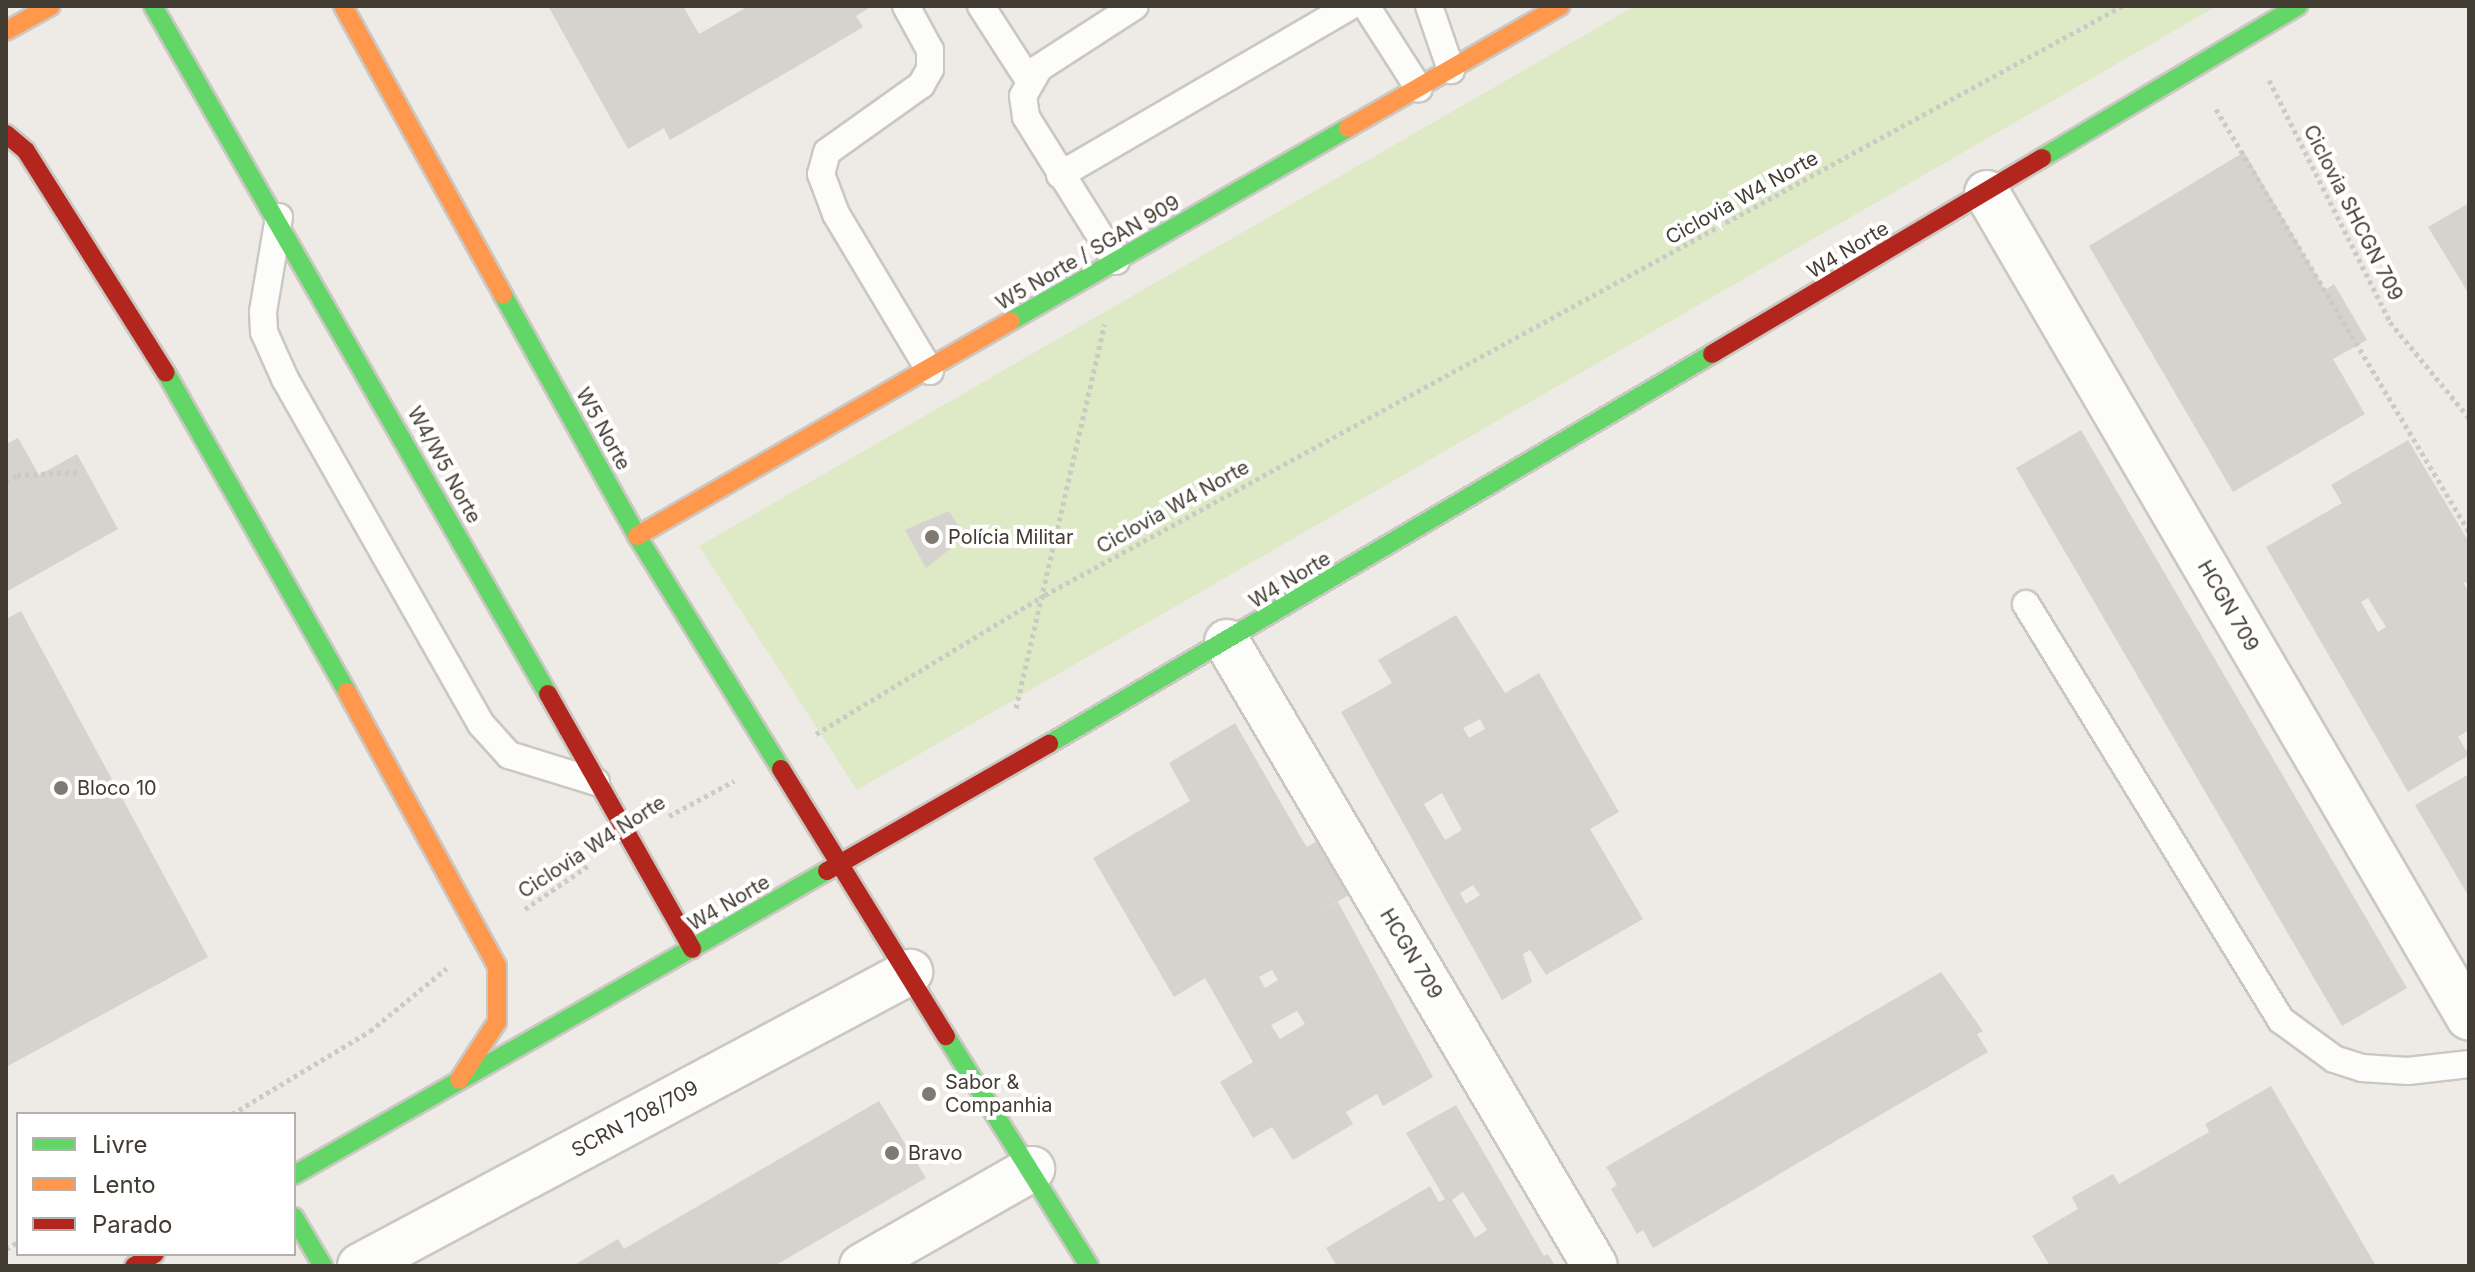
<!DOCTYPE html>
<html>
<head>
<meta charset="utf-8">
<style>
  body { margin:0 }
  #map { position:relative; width:2475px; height:1272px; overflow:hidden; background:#eeebe6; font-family:Inter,sans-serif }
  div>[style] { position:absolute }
  .green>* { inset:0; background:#dee9c6 }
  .building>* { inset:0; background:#d6d2cd }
  .path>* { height:5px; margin-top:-2.5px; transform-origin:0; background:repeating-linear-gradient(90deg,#cccac5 0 4px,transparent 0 8px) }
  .roads { filter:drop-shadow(2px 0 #cbc7c2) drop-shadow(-2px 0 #cbc7c2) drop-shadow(0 2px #cbc7c2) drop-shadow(0 -2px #cbc7c2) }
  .lane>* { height:26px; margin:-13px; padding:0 13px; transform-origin:13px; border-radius:13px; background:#fcfcfb }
  .street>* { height:44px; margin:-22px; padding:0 22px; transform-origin:22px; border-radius:22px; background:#fcfcfb }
  .fast>* { height:18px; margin:-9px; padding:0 9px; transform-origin:9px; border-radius:9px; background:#63d668 }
  .slow>* { height:18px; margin:-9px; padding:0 9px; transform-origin:9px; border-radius:9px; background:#ff974d }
  .jam>* { height:18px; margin:-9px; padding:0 9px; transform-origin:9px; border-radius:9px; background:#b3261e }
  .dots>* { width:22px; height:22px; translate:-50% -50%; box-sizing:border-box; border:4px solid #fff; border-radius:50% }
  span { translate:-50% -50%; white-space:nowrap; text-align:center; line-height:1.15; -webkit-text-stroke:8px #fff; paint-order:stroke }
  .street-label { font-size:20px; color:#433c33 }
  .poi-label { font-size:20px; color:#433c33 }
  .left { translate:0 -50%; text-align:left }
  .frame { position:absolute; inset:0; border:8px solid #433c33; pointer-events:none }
  .legend { position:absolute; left:16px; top:1112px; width:280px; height:144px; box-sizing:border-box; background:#fff; border:2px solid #b4b1ad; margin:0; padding:10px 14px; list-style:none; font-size:24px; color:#433c33 }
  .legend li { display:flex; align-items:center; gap:16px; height:40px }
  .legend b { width:40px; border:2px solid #b4b1ad }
</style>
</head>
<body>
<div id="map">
  <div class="green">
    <i style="clip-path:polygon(1635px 6px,2217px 6px,857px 790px,699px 546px)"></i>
  </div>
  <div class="building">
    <i style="clip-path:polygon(548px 6px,683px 6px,699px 34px,749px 6px,872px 6px,856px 16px,863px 27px,796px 67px,670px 140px,664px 128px,628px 149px)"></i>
    <i style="clip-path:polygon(2244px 152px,2325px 290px,2334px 284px,2367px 340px,2333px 359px,2365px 414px,2233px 492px,2089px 246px)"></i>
    <i style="clip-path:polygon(2469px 203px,2469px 294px,2428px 227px)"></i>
    <i style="clip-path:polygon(2081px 430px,2407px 988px,2342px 1026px,2016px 468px)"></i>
    <i style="clip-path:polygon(18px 438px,39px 475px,77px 454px,118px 529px,6px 592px,6px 444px)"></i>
    <i style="clip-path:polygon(evenodd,2408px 440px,2469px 542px,2469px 583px,2463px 582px,2469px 593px,2469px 730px,2458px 737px,2469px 755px,2408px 792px,2266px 547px,2342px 503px,2331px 485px,2408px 440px,2368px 598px,2386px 627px,2378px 632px,2361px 602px,2368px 598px)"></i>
    <i style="clip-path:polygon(949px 511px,965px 537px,926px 568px,905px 530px)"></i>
    <i style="clip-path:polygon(21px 611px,208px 957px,6px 1067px,6px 619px)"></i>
    <i style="clip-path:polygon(evenodd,1456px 615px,1505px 693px,1539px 673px,1619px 812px,1590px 829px,1643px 919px,1546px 975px,1530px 950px,1523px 954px,1532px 982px,1502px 1000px,1341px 712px,1392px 683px,1378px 660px,1456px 615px,1480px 719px,1485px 729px,1469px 738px,1463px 728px,1480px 719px,1456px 615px,1442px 793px,1462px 830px,1445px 840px,1424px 804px,1442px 793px,1456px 615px,1473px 885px,1480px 895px,1466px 904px,1460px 893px,1473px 885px)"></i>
    <i style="clip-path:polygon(evenodd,1235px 723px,1303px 841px,1307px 847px,1317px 841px,1349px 895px,1320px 912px,1338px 902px,1433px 1077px,1383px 1106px,1377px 1094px,1346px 1112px,1353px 1124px,1293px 1160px,1272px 1127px,1253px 1138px,1220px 1082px,1253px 1062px,1205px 978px,1174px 997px,1093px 858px,1190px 801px,1169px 763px,1235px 723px,1272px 970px,1278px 980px,1265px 988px,1259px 977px,1272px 970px,1235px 723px,1297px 1011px,1305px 1024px,1280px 1039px,1271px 1025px,1297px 1011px)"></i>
    <i style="clip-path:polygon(2469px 774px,2469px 897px,2415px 805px)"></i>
    <i style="clip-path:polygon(1941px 972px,1983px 1031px,1977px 1034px,1988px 1052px,1653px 1248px,1643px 1230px,1637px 1234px,1611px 1189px,1617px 1185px,1606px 1167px)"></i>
    <i style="clip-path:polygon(2271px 1086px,2376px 1266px,2050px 1266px,2032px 1236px,2078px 1209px,2072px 1197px,2113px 1174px,2119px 1184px,2209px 1132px,2205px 1124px)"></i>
    <i style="clip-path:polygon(879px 1101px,926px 1178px,774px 1266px,576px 1264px,618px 1239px,624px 1249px)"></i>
    <i style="clip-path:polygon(evenodd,1456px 1105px,1544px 1256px,1548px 1254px,1555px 1266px,1337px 1266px,1326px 1248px,1430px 1186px,1439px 1202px,1445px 1199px,1406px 1133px,1456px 1105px,1463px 1192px,1487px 1230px,1475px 1238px,1452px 1200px,1463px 1192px)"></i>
  </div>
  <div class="path">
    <i style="left:2269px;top:80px;width:271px;rotate:63.4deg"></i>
    <i style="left:2390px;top:322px;width:124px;rotate:50.5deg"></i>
    <i style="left:2216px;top:109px;width:492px;rotate:59.1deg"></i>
    <i style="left:6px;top:482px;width:13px;rotate:-32deg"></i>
    <i style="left:17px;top:475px;width:63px;rotate:-2.7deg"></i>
    <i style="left:1016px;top:708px;width:394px;rotate:-77deg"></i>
    <i style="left:816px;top:734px;width:268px;rotate:-31.3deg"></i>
    <i style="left:1045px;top:595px;width:1228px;rotate:-28.67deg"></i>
    <i style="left:669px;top:816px;width:74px;rotate:-28.3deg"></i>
    <i style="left:525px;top:909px;width:78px;rotate:-34.5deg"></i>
    <i style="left:232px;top:1114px;width:161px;rotate:-31deg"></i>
    <i style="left:370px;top:1031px;width:99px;rotate:-39.3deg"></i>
    <i style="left:6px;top:1249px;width:14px;rotate:-30deg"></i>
  </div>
  <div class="roads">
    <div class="lane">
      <i style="left:906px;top:6px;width:50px;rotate:61.4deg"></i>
      <i style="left:930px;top:50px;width:19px;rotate:90deg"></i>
      <i style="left:930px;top:69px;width:18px;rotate:119deg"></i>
      <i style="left:921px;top:85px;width:115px;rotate:144.5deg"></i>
      <i style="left:827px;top:152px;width:23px;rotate:105deg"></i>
      <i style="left:821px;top:174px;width:43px;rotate:69.4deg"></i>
      <i style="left:836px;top:214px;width:183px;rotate:59.1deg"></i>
      <i style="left:981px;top:6px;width:90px;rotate:57.2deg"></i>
      <i style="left:1366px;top:6px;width:98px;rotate:57.4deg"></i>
      <i style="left:1429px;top:6px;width:68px;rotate:71deg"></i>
      <i style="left:1060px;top:175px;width:336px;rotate:-30.2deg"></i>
      <i style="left:279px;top:217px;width:96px;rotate:99.6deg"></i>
      <i style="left:263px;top:312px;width:20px;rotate:87deg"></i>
      <i style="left:264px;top:332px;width:51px;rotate:65.9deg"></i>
      <i style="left:285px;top:379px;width:397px;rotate:60.4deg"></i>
      <i style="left:481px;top:724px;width:42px;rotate:47.9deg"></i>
      <i style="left:509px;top:755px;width:91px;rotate:17.2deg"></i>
      <i style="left:1116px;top:261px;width:170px;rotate:-122deg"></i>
      <i style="left:1026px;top:117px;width:21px;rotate:-98deg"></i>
      <i style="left:1023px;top:96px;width:32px;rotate:-60deg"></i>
      <i style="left:1039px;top:68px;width:114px;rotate:-32.9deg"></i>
      <i style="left:2026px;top:604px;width:488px;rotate:58.5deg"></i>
      <i style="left:2281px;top:1020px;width:66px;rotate:36.3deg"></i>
      <i style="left:2334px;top:1059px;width:29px;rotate:18deg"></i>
      <i style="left:2362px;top:1068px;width:46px;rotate:3.7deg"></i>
      <i style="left:2408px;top:1071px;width:61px;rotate:-6.5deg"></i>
    </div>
    <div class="street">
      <i style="left:1987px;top:193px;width:955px;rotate:59.7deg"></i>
      <i style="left:1227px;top:642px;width:724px;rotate:59.47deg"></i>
      <i style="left:360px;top:1266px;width:624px;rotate:-28.13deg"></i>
      <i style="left:862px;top:1266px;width:196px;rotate:-29.7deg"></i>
    </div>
    <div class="fast">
      <i style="left:153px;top:6px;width:793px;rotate:60.14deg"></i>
      <i style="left:2042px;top:158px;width:298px;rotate:-30.7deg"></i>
      <i style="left:503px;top:295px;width:276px;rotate:60.9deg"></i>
      <i style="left:637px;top:536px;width:274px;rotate:58.3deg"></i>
      <i style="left:1011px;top:321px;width:388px;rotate:-29.8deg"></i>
      <i style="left:166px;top:373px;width:367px;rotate:60.4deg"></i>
      <i style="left:1049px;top:744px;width:769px;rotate:-30.47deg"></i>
      <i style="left:946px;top:1036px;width:271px;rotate:58.1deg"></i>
      <i style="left:294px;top:1175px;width:614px;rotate:-29.7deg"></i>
      <i style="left:294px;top:1217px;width:57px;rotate:59.4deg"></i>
    </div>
    <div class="slow">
      <i style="left:343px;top:6px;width:330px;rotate:61deg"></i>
      <i style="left:6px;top:31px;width:51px;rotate:-29.1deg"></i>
      <i style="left:1348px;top:128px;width:245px;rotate:-29.9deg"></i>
      <i style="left:637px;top:536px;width:431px;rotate:-29.9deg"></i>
      <i style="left:347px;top:692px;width:312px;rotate:61.3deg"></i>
      <i style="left:497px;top:966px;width:56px;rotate:90deg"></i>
      <i style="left:497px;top:1022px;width:69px;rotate:123.2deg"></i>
    </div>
    <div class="jam">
      <i style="left:6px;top:134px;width:26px;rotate:40deg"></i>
      <i style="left:26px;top:151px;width:262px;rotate:57.8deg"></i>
      <i style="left:1712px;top:354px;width:384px;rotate:-30.7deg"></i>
      <i style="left:548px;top:694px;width:293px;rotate:60.5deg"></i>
      <i style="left:781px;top:769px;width:314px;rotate:58.3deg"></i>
      <i style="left:827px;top:871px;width:256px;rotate:-29.8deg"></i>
      <i style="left:134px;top:1266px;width:24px;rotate:-30deg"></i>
    </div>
  </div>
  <div class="dots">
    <i style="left:932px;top:537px;background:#7f7972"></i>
    <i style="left:61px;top:788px;background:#7f7972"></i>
    <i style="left:929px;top:1094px;background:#7f7972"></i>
    <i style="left:892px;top:1153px;background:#7f7972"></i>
  </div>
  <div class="street-label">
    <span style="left:1742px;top:198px;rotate:-29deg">Ciclovia W4 Norte</span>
    <span style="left:2353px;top:213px;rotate:63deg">Ciclovia SHCGN 709</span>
    <span style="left:1848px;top:250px;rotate:-31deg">W4 Norte</span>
    <span style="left:1088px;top:253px;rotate:-30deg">W5 Norte / SGAN 909</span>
    <span style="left:603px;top:429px;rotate:61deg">W5 Norte</span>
    <span style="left:444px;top:465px;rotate:61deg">W4/W5 Norte</span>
    <span style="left:1173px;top:507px;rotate:-29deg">Ciclovia W4 Norte</span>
    <span style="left:1290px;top:580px;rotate:-31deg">W4 Norte</span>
    <span style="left:2228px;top:606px;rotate:60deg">HCGN 709</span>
    <span style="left:592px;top:847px;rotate:-33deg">Ciclovia W4 Norte</span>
    <span style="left:729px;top:903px;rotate:-30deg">W4 Norte</span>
    <span style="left:1411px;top:954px;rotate:59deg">HCGN 709</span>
    <span style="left:635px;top:1119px;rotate:-28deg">SCRN 708/709</span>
  </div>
  <div class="poi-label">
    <span class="left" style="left:948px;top:537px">Polícia Militar</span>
    <span class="left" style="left:77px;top:788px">Bloco 10</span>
    <span class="left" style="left:945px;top:1094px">Sabor &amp;<br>Companhia</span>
    <span class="left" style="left:908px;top:1153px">Bravo</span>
  </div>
  <div class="frame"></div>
  <ul class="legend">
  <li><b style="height:10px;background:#63d668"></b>Livre</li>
  <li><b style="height:10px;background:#ff974d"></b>Lento</li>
  <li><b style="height:10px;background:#b3261e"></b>Parado</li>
  </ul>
</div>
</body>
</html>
